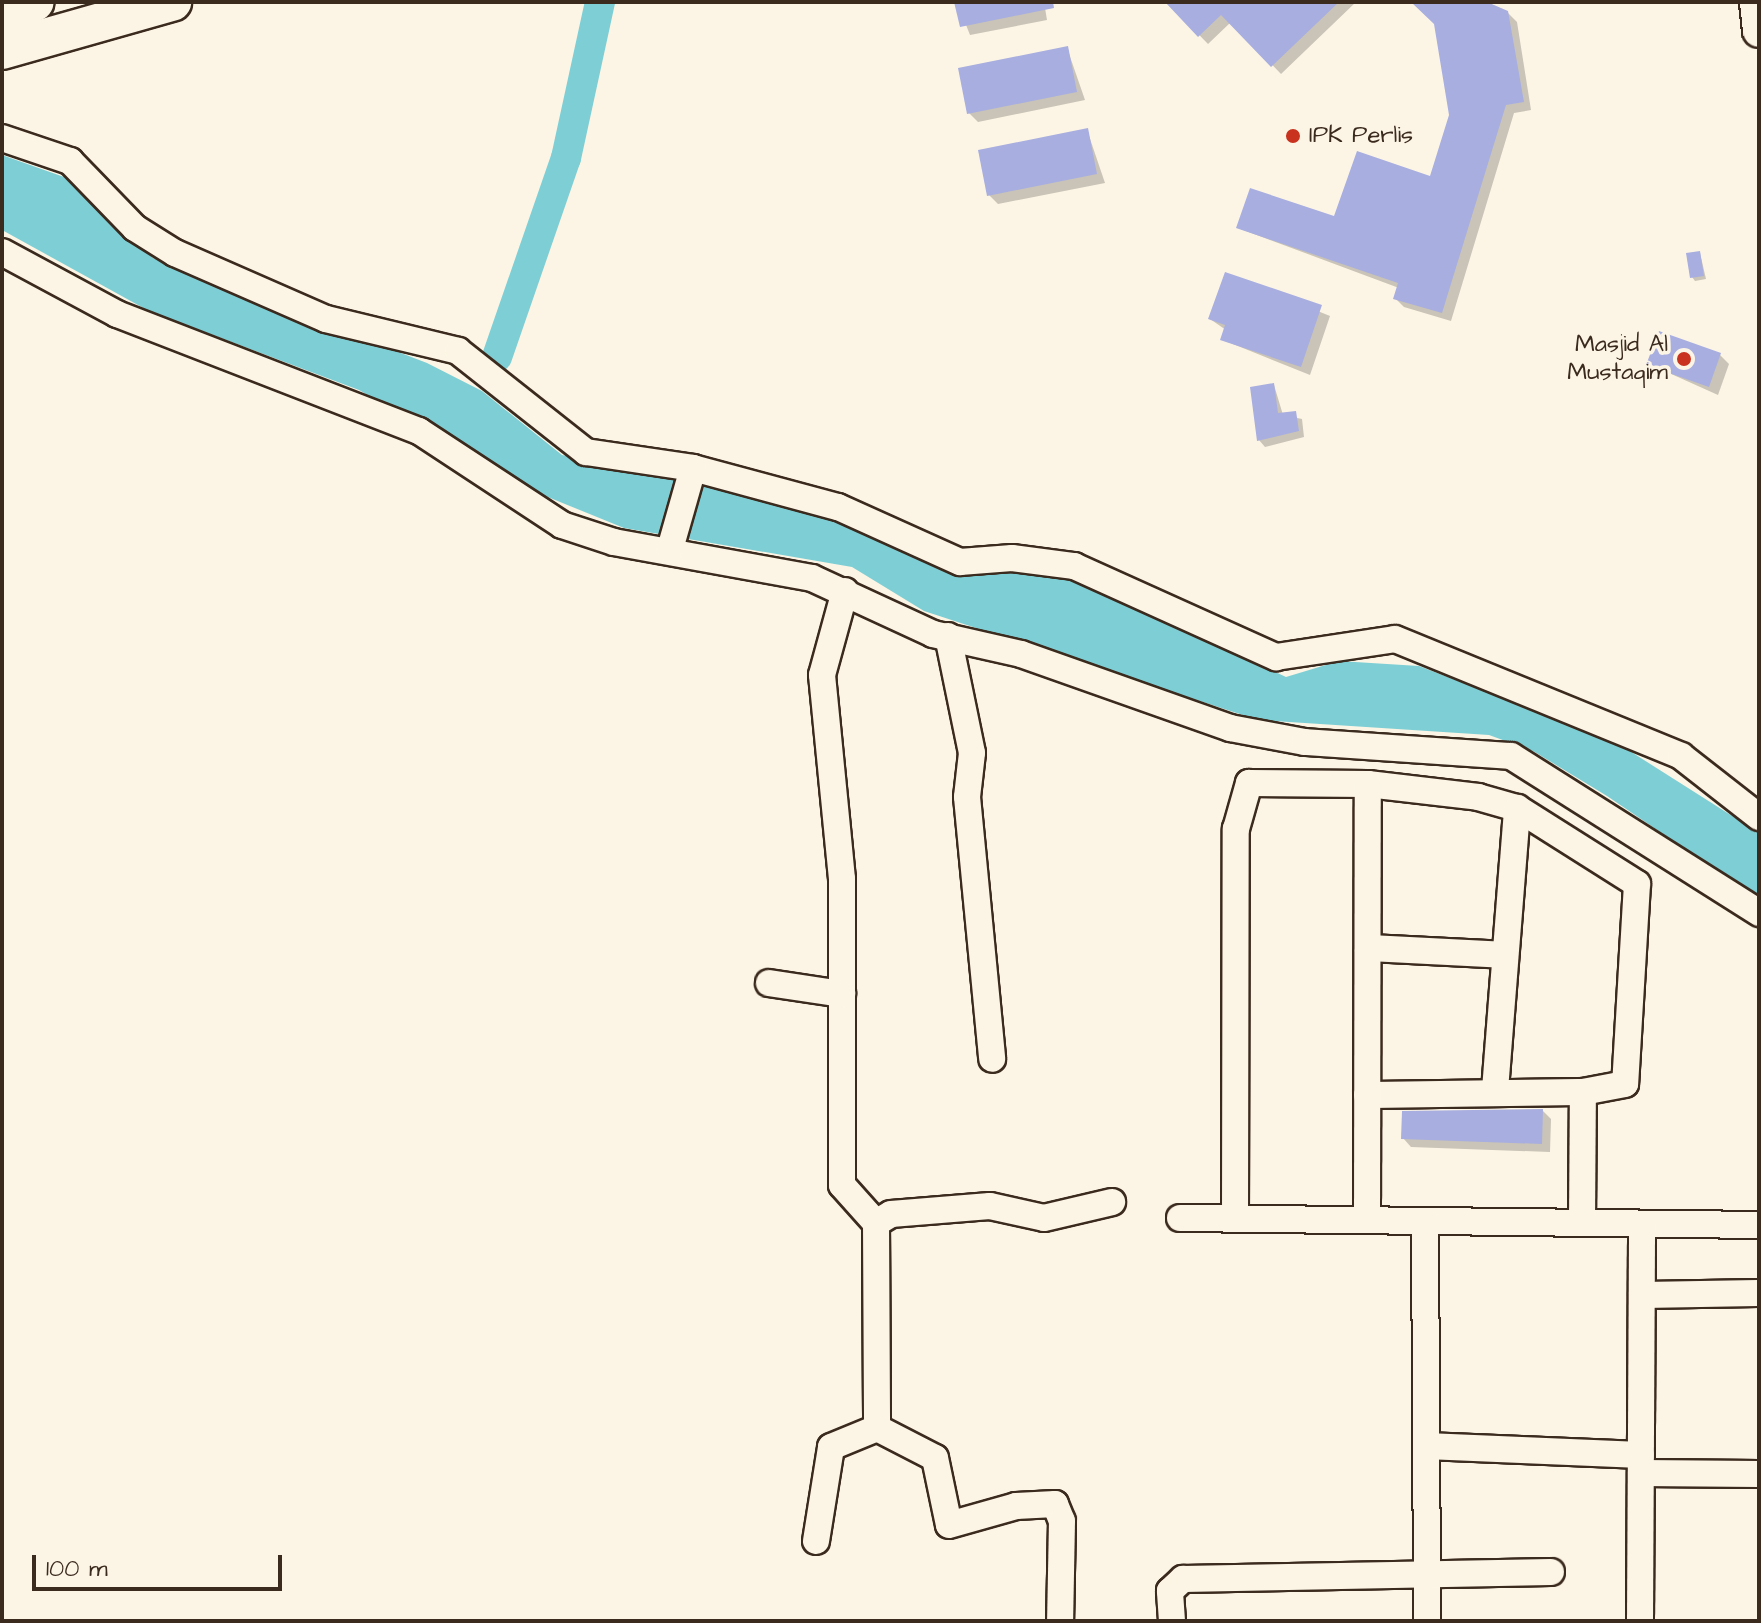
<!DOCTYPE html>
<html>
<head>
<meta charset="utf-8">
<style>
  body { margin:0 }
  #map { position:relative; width:1761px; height:1623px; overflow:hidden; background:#fcf5e5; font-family:"Architects Daughter",sans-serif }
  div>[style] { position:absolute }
  .water>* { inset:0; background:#7ecfd5 }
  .shadow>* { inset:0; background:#0003 }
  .river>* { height:30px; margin:-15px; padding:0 15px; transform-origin:15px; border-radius:15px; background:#7ecfd5 }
  .building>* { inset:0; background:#a8aedf }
  .roads { filter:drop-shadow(2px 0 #3b2a1e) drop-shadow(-2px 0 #3b2a1e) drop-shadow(0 2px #3b2a1e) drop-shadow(0 -2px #3b2a1e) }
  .minor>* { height:26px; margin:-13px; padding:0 13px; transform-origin:13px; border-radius:13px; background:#fcf5e5 }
  .major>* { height:32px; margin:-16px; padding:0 16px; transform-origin:16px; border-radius:16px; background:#fcf5e5 }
  .highway>* { height:38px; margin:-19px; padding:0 19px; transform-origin:19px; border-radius:19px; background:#fcf5e5 }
  .dots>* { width:22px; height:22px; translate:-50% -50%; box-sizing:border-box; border:4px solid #fcf5e5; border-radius:50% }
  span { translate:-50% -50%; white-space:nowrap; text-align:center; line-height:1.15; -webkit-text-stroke:7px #fcf5e5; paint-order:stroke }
  .poi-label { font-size:24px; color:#3b2a1e }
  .left { translate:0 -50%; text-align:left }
  .right { translate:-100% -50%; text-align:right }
  .frame { position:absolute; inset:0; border:4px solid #3b2a1e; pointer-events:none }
  .scale { position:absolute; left:32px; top:1555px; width:250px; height:36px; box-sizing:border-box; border:4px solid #3b2a1e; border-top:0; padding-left:10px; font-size:24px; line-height:28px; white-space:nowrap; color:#3b2a1e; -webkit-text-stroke:6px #fcf5e5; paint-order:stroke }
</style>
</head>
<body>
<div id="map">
  <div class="water">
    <i style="clip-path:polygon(2px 155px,64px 177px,153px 258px,427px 363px,482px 391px,562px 455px,822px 512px,1008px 571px,1080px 579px,1286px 677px,1339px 661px,1419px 666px,1614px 741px,1759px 833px,1759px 899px,1607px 796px,1533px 751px,1489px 735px,1258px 720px,924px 611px,852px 567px,624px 528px,533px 491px,359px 390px,147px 310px,2px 230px)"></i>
  </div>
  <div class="shadow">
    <i style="clip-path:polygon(957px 2px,1044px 2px,1047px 20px,970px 35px)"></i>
    <i style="clip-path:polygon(1356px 2px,1281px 74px,1231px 22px,1208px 44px,1169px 4px)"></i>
    <i style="clip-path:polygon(1414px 2px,1484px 2px,1508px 13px,1517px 22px,1531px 110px,1514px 113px,1451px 321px,1404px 307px,1395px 298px,1399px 288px,1238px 228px,1336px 219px,1432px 179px,1451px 115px,1436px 23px)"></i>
    <i style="clip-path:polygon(1067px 48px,1085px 100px,978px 122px,969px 113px)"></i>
    <i style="clip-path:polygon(1087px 130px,1105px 183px,998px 204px,989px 195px)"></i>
    <i style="clip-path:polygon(1700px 253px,1706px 279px,1695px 281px,1692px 277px)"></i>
    <i style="clip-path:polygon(1226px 274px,1330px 316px,1310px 375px,1223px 340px,1226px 330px,1210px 319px)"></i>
    <i style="clip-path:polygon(1720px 355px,1729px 364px,1718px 395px,1649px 364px)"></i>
    <i style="clip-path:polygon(1274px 385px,1283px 415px,1302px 419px,1304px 437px,1265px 447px,1259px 440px)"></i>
    <i style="clip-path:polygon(1543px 1111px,1551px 1119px,1550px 1152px,1411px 1147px,1403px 1138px)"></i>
  </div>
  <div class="river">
    <i style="left:497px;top:357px;width:211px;rotate:-70.9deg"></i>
    <i style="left:566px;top:158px;width:160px;rotate:-77.7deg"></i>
  </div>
  <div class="building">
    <i style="clip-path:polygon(954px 2px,1053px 2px,1054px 8px,960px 27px)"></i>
    <i style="clip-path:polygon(1165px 2px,1339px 2px,1271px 67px,1221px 15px,1198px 37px)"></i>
    <i style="clip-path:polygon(1411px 2px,1487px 2px,1508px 11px,1524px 102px,1506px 105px,1442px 313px,1393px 299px,1398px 283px,1236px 228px,1250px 188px,1334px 216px,1357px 151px,1430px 176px,1449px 115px,1434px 24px)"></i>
    <i style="clip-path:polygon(1068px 46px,1077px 92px,967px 114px,958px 68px)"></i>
    <i style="clip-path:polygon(1088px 128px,1097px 174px,987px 196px,978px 150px)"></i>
    <i style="clip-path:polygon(1700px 251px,1704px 276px,1690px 278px,1686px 253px)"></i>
    <i style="clip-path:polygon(1225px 272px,1322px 305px,1301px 367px,1220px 340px,1225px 325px,1208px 319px)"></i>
    <i style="clip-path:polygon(1659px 331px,1721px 353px,1709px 387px,1646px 365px)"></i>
    <i style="clip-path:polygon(1274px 383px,1278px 413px,1296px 411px,1299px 431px,1257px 441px,1250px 387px)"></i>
    <i style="clip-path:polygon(1543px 1109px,1542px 1144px,1401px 1139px,1402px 1111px)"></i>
  </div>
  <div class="roads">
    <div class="minor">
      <i style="left:2px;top:138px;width:72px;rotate:18.7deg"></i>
      <i style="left:70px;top:161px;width:93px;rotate:45.9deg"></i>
      <i style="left:135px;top:228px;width:47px;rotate:32deg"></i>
      <i style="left:175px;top:253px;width:165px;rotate:23.6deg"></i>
      <i style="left:326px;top:319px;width:136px;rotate:13.6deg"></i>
      <i style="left:458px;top:351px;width:163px;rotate:38.3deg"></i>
      <i style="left:586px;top:452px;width:108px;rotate:8.5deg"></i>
      <i style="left:693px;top:468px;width:150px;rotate:15.1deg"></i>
      <i style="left:838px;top:507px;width:134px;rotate:24.3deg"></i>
      <i style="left:960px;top:562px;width:52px;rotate:-4.4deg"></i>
      <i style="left:1012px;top:558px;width:63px;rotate:7.4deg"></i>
      <i style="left:1074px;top:566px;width:222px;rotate:24.3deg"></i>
      <i style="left:1276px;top:657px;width:120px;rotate:-8.6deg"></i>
      <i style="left:1395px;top:639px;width:309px;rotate:22.2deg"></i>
      <i style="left:1681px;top:756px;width:99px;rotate:38deg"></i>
      <i style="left:2px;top:252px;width:131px;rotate:28.3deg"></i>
      <i style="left:117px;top:314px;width:324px;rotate:21.2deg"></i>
      <i style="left:419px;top:431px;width:171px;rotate:33.3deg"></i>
      <i style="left:562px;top:525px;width:55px;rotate:18.1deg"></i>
      <i style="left:614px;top:542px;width:201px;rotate:10.3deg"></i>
      <i style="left:812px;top:578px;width:133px;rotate:24.8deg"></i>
      <i style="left:933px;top:634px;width:90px;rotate:12.8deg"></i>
      <i style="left:1021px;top:654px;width:222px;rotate:19.5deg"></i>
      <i style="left:1230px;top:728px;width:76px;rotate:10.6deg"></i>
      <i style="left:1305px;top:742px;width:206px;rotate:3.9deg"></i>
      <i style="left:1511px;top:756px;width:294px;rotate:32.3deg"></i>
      <i style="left:670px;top:549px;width:84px;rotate:-74.1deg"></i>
      <i style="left:845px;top:591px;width:87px;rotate:105.3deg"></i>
      <i style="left:822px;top:675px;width:205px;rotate:84.4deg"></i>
      <i style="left:842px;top:879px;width:306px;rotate:90deg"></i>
      <i style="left:842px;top:1185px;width:51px;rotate:48.2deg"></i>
      <i style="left:876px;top:1223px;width:205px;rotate:89.7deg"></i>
      <i style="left:877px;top:1428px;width:65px;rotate:27.3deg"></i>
      <i style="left:935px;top:1458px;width:68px;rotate:78.2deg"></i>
      <i style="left:949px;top:1525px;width:70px;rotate:-15.8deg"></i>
      <i style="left:1016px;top:1506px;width:39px;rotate:-3deg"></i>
      <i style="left:1055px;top:1504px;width:18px;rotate:68deg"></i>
      <i style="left:1062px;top:1521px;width:100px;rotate:91.1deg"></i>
      <i style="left:948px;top:636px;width:119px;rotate:78.4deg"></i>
      <i style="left:972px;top:753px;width:44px;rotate:96.5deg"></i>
      <i style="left:967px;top:797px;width:263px;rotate:84.5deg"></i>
      <i style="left:1368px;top:948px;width:136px;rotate:2.9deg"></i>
      <i style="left:769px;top:983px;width:74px;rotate:8.6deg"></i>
      <i style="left:1495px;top:1090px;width:283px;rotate:-85.5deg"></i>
      <i style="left:1180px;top:1218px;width:579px;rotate:0.69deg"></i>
      <i style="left:1235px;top:1219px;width:390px;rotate:-89.9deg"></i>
      <i style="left:1236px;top:829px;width:48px;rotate:-74.2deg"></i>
      <i style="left:1249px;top:783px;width:119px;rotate:0.5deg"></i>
      <i style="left:1368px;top:784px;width:111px;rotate:6.7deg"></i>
      <i style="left:1478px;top:797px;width:41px;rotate:15.8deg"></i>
      <i style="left:1517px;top:808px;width:142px;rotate:32.3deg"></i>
      <i style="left:1637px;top:884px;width:200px;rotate:93.4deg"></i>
      <i style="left:1625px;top:1084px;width:43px;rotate:169.2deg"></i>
      <i style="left:1583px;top:1092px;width:216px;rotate:179.2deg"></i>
      <i style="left:1367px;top:1220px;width:436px;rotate:-89.9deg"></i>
      <i style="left:1425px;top:1221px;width:400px;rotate:89.7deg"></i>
      <i style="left:876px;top:1223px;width:17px;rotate:-31deg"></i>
      <i style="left:891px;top:1214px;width:99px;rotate:-4.6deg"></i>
      <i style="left:990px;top:1206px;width:55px;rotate:12.5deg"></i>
      <i style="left:1044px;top:1218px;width:70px;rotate:-13.2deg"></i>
      <i style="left:1582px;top:1223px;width:131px;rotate:-89.6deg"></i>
      <i style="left:1642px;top:1295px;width:117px;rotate:-1deg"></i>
      <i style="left:1426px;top:1446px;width:215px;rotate:2.4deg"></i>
      <i style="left:1641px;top:1473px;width:118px;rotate:0.5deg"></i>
      <i style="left:816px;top:1541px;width:95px;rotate:-80.9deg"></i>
      <i style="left:831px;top:1447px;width:50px;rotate:-22.4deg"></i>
      <i style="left:1172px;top:1621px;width:30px;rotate:-94deg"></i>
      <i style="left:1170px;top:1591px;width:18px;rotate:-43deg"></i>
      <i style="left:1183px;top:1579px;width:368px;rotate:-1.1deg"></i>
      <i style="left:1640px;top:1621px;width:397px;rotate:-89.7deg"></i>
    </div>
    <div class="major">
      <i style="left:1756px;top:2px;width:29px;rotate:84deg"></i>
    </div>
    <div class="highway">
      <i style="left:2px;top:12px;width:34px;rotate:-17deg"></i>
      <i style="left:2px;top:50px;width:177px;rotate:-15.8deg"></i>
    </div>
  </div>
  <div class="dots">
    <i style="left:1293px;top:136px;background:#c8321e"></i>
    <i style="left:1684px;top:359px;background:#c8321e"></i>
  </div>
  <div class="poi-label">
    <span class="left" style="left:1309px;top:136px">IPK Perlis</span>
    <span class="right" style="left:1668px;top:359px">Masjid Al<br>Mustaqim</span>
  </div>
  <div class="frame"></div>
  <div class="scale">100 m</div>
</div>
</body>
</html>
